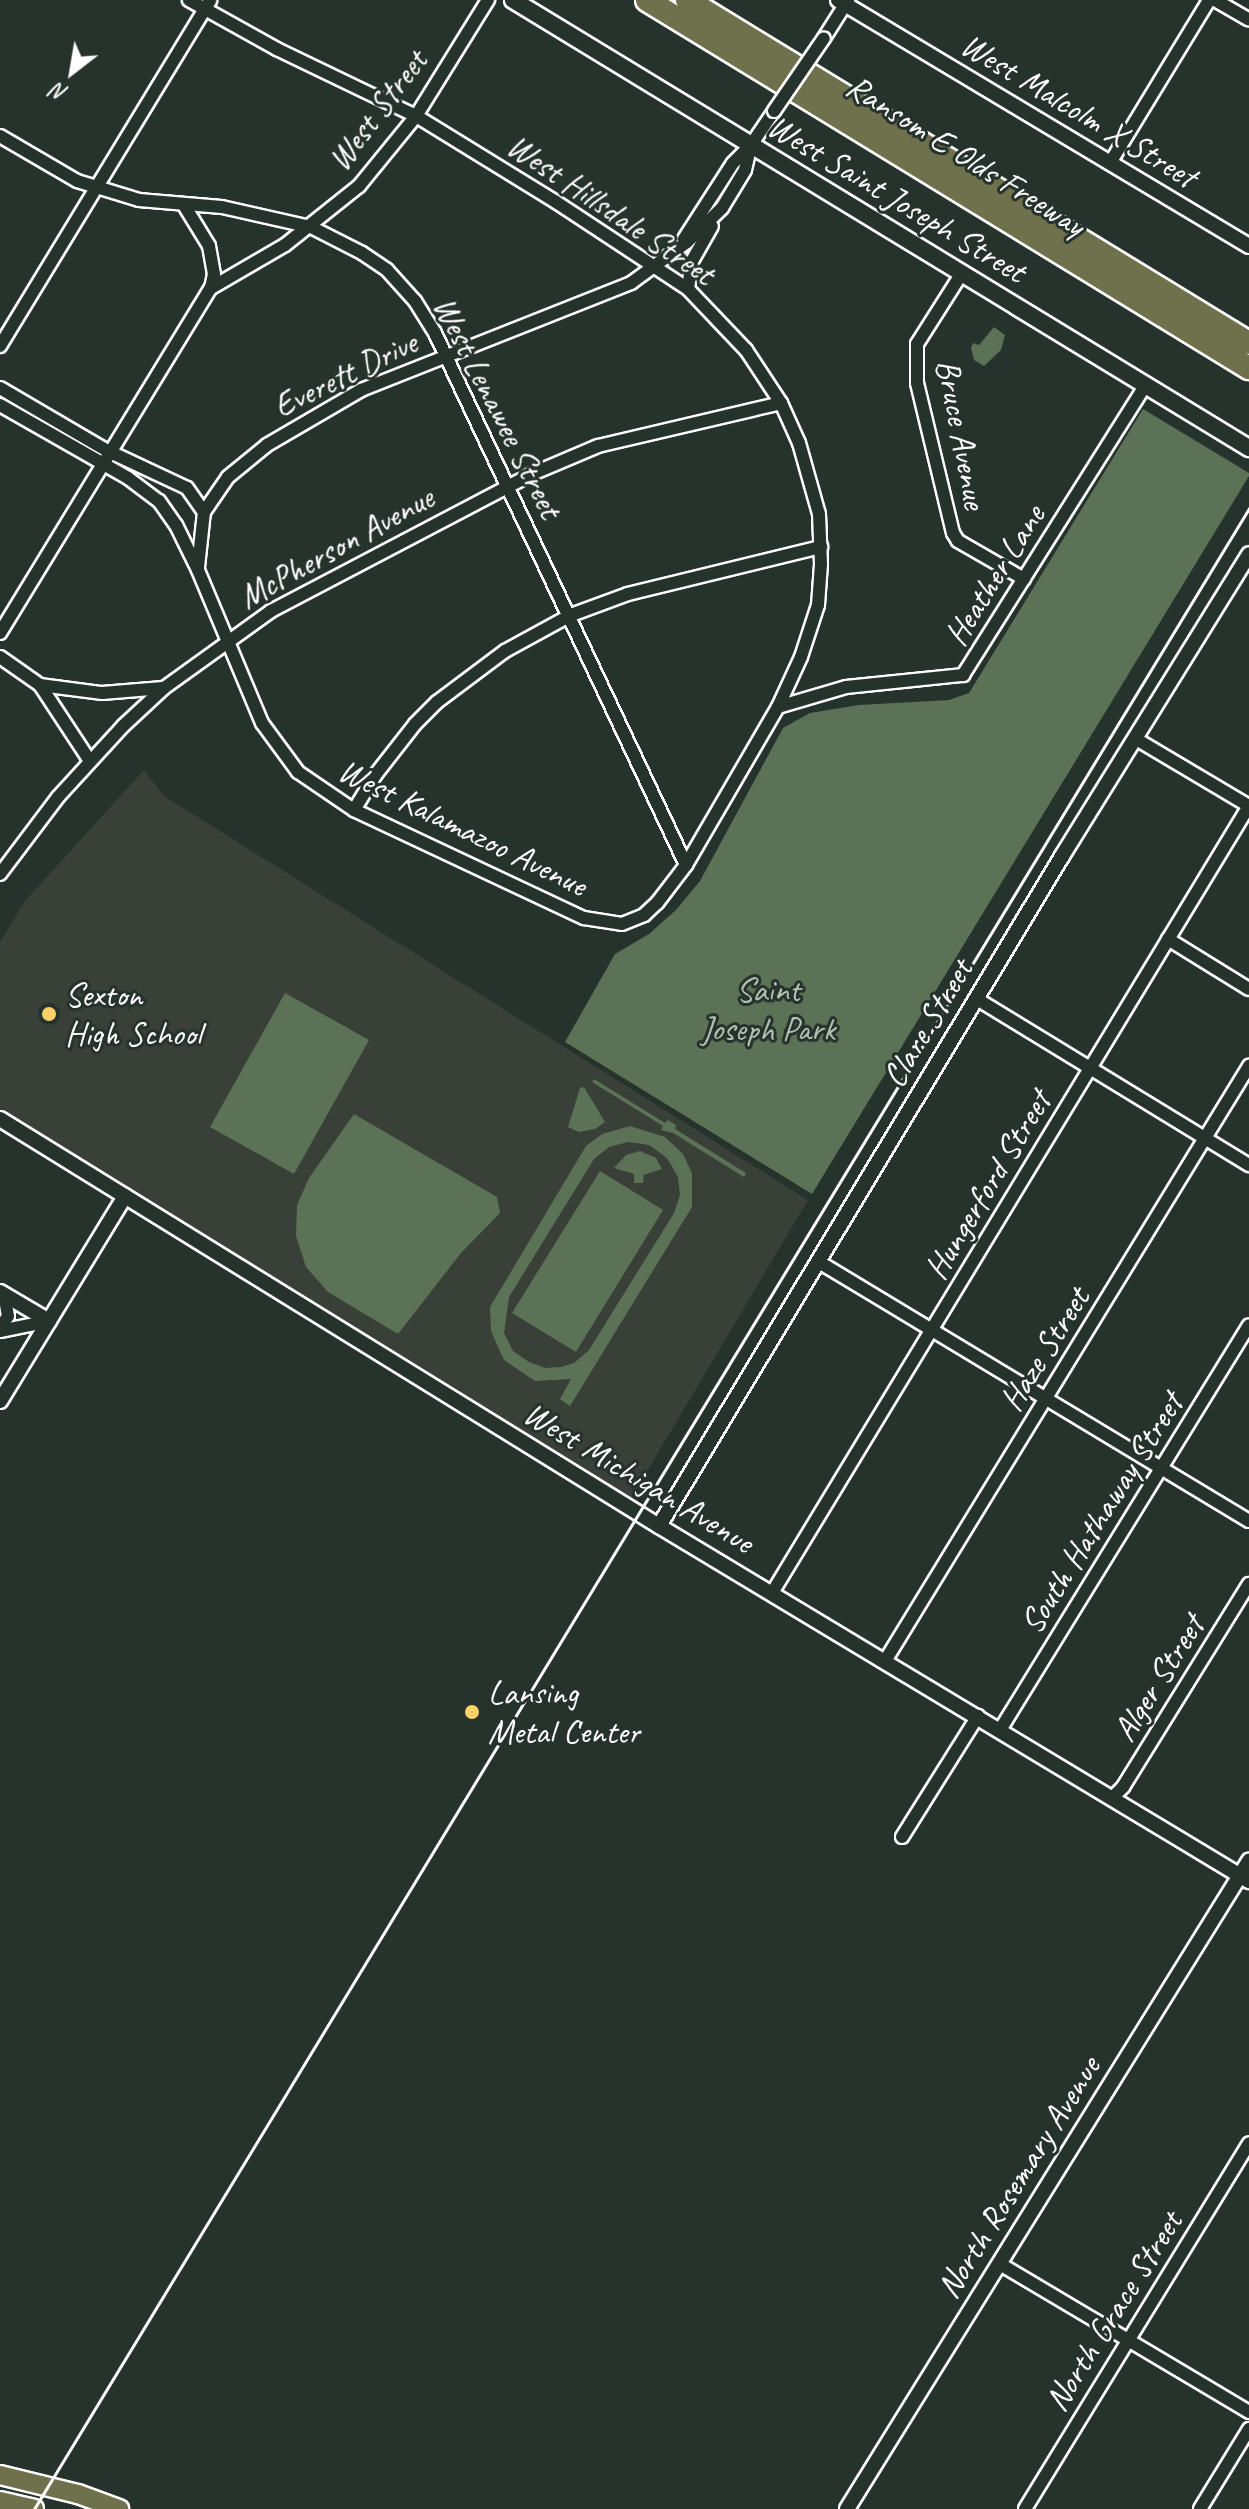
<!DOCTYPE html>
<html>
<head>
<meta charset="utf-8">
<style>
  body { margin:0 }
  #map { position:relative; width:1249px; height:2509px; overflow:hidden; background:#26332d; font-family:Caveat,sans-serif }
  div>[style] { position:absolute }
  .built>* { inset:0; background:#394037 }
  .green>* { inset:0; background:#5b7256 }
  .roads { filter:drop-shadow(2px 0 #fff) drop-shadow(-2px 0 #fff) drop-shadow(0 2px #fff) drop-shadow(0 -2px #fff) }
  .minor>* { height:12px; margin:-6px; padding:0 6px; transform-origin:6px; border-radius:6px; background:#26332d }
  .tertiary>* { height:14px; margin:-7px; padding:0 7px; transform-origin:7px; border-radius:7px; background:#26332d }
  .secondary>* { height:16px; margin:-8px; padding:0 8px; transform-origin:8px; border-radius:8px; background:#26332d }
  .primary>* { height:18px; margin:-9px; padding:0 9px; transform-origin:9px; border-radius:9px; background:#6e714b }
  .motorway>* { height:22px; margin:-11px; padding:0 11px; transform-origin:11px; border-radius:11px; background:#6e714b }
  .rail>* { height:3px; margin:-1.5px; padding:0 1.5px; transform-origin:1.5px; border-radius:1.5px; background:#fff }
  .bridges { filter:drop-shadow(2px 0 #fff) drop-shadow(-2px 0 #fff) drop-shadow(0 2px #fff) drop-shadow(0 -2px #fff) }
  .minor-bridge>* { height:12px; margin:-6px; padding:0 6px; transform-origin:6px; border-radius:6px; background:#26332d }
  .dots>* { width:22px; height:22px; translate:-50% -50%; box-sizing:border-box; border:4px solid #26332d; border-radius:50% }
  span { translate:-50% -50%; white-space:nowrap; text-align:center; line-height:1.15; -webkit-text-stroke:6px #26332d; paint-order:stroke }
  .street-label { font-size:34px; color:#fff }
  .park-label { font-size:34px; color:#b5c0b3 }
  .poi-label { font-size:34px; color:#fff }
  .left { translate:0 -50%; text-align:left }
  .north { position:absolute; left:32px; top:32px; width:80px; height:80px; -webkit-text-stroke:6px #26332d; paint-order:stroke; rotate:211deg; font-size:22px; font-weight:700; line-height:32px; text-align:center; color:#fff }
  .north::after { content:''; display:block; margin:auto; width:28px; height:36px; background:#fff; clip-path:polygon(50% 0,100% 100%,50% 72%,0 100%) }
</style>
</head>
<body>
<div id="map">
  <div class="built">
    <i style="clip-path:polygon(144px 770px,164px 796px,808px 1200px,630px 1500px,0 1109px,0 942px,25px 901px)"></i>
  </div>
  <div class="green">
    <i style="clip-path:polygon(994px 327px,1005px 335px,1001px 350px,984px 366px,974px 360px,971px 348px,973px 343px,979px 345px)"></i>
    <i style="clip-path:polygon(1143px 409px,1249px 473px,1249px 476px,812px 1194px,565px 1042px,615px 954px,649px 934px,676px 910px,700px 881px,783px 728px,810px 713px,859px 705px,949px 700px,969px 693px)"></i>
    <i style="clip-path:polygon(285px 993px,369px 1040px,294px 1174px,210px 1127px)"></i>
    <i style="clip-path:polygon(594px 1079px,665px 1123px,668px 1120px,676px 1125px,675px 1129px,746px 1173px,744px 1177px,673px 1133px,661px 1130px,663px 1126px,592px 1082px)"></i>
    <i style="clip-path:polygon(584px 1087px,605px 1122px,595px 1129px,579px 1132px,568px 1127px,580px 1088px)"></i>
    <i style="clip-path:polygon(354px 1114px,497px 1197px,500px 1213px,461px 1253px,398px 1334px,328px 1292px,306px 1267px,296px 1236px,297px 1205px,309px 1178px)"></i>
    <i style="clip-path:polygon(evenodd,630px 1126px,665px 1137px,683px 1154px,692px 1173px,692px 1207px,570px 1406px,560px 1399px,571px 1379px,535px 1381px,504px 1360px,491px 1331px,490px 1307px,586px 1146px,602px 1134px,630px 1126px,628px 1142px,649px 1145px,667px 1158px,678px 1177px,680px 1195px,674px 1213px,589px 1350px,574px 1363px,561px 1367px,545px 1368px,529px 1362px,513px 1351px,504px 1333px,509px 1297px,594px 1159px,609px 1147px,628px 1142px)"></i>
    <i style="clip-path:polygon(640px 1151px,656px 1158px,662px 1169px,644px 1175px,643px 1183px,634px 1183px,634px 1174px,614px 1168px,626px 1155px)"></i>
    <i style="clip-path:polygon(600px 1171px,663px 1210px,576px 1352px,512px 1313px)"></i>
  </div>
  <div class="roads">
    <div class="minor">
      <i style="left:1215px;top:0;width:39px;rotate:30deg"></i>
      <i style="left:824px;top:38px;width:45px;rotate:-57.7deg"></i>
      <i style="left:0;top:136px;width:89px;rotate:30.3deg"></i>
      <i style="left:77px;top:181px;width:65px;rotate:17deg"></i>
      <i style="left:139px;top:200px;width:83px;rotate:4.8deg"></i>
      <i style="left:222px;top:207px;width:91px;rotate:12.7deg"></i>
      <i style="left:311px;top:227px;width:57px;rotate:27deg"></i>
      <i style="left:362px;top:253px;width:30px;rotate:34deg"></i>
      <i style="left:387px;top:270px;width:42px;rotate:47.9deg"></i>
      <i style="left:415px;top:301px;width:38px;rotate:58deg"></i>
      <i style="left:435px;top:333px;width:588px;rotate:64.74deg"></i>
      <i style="left:1110px;top:163px;width:191px;rotate:-58.7deg"></i>
      <i style="left:184px;top:205px;width:48px;rotate:58.6deg"></i>
      <i style="left:209px;top:246px;width:28px;rotate:80deg"></i>
      <i style="left:214px;top:274px;width:14px;rotate:102deg"></i>
      <i style="left:684px;top:239px;width:90px;rotate:-57.2deg"></i>
      <i style="left:733px;top:163px;width:25px;rotate:-45deg"></i>
      <i style="left:751px;top:145px;width:41px;rotate:-55.9deg"></i>
      <i style="left:962px;top:273px;width:84px;rotate:122.4deg"></i>
      <i style="left:917px;top:344px;width:39px;rotate:90deg"></i>
      <i style="left:917px;top:383px;width:154px;rotate:76.5deg"></i>
      <i style="left:953px;top:533px;width:9px;rotate:58deg"></i>
      <i style="left:958px;top:541px;width:76px;rotate:29.9deg"></i>
      <i style="left:688px;top:289px;width:28px;rotate:-82deg"></i>
      <i style="left:692px;top:261px;width:40px;rotate:-60.3deg"></i>
      <i style="left:0;top:346px;width:405px;rotate:-58.7deg"></i>
      <i style="left:0;top:388px;width:125px;rotate:30.3deg"></i>
      <i style="left:108px;top:451px;width:87px;rotate:25.1deg"></i>
      <i style="left:187px;top:488px;width:29px;rotate:55deg"></i>
      <i style="left:0;top:405px;width:147px;rotate:29.7deg"></i>
      <i style="left:128px;top:478px;width:39px;rotate:37deg"></i>
      <i style="left:159px;top:501px;width:29px;rotate:55deg"></i>
      <i style="left:176px;top:525px;width:50px;rotate:63.9deg"></i>
      <i style="left:198px;top:570px;width:166px;rotate:67.3deg"></i>
      <i style="left:262px;top:723px;width:61px;rotate:53.7deg"></i>
      <i style="left:298px;top:772px;width:68px;rotate:34.2deg"></i>
      <i style="left:354px;top:810px;width:254px;rotate:25.2deg"></i>
      <i style="left:584px;top:918px;width:38px;rotate:9deg"></i>
      <i style="left:622px;top:924px;width:24px;rotate:-22deg"></i>
      <i style="left:644px;top:915px;width:18px;rotate:-43deg"></i>
      <i style="left:657px;top:903px;width:48px;rotate:-52.7deg"></i>
      <i style="left:686px;top:865px;width:183px;rotate:-59.8deg"></i>
      <i style="left:778px;top:707px;width:55px;rotate:-65.3deg"></i>
      <i style="left:801px;top:657px;width:55px;rotate:-71.9deg"></i>
      <i style="left:818px;top:605px;width:41px;rotate:-85.8deg"></i>
      <i style="left:821px;top:564px;width:50px;rotate:-92.3deg"></i>
      <i style="left:819px;top:514px;width:74px;rotate:-105.7deg"></i>
      <i style="left:799px;top:443px;width:44px;rotate:-114.2deg"></i>
      <i style="left:781px;top:403px;width:64px;rotate:-123.4deg"></i>
      <i style="left:746px;top:350px;width:84px;rotate:-133.6deg"></i>
      <i style="left:688px;top:289px;width:158px;rotate:-146.6deg"></i>
      <i style="left:556px;top:202px;width:164px;rotate:-148.4deg"></i>
      <i style="left:416px;top:116px;width:154px;rotate:-154.3deg"></i>
      <i style="left:277px;top:49px;width:101px;rotate:-150.9deg"></i>
      <i style="left:198px;top:567px;width:55px;rotate:-83.8deg"></i>
      <i style="left:204px;top:512px;width:42px;rotate:-55.6deg"></i>
      <i style="left:228px;top:477px;width:50px;rotate:-39.4deg"></i>
      <i style="left:267px;top:445px;width:109px;rotate:-30.3deg"></i>
      <i style="left:361px;top:390px;width:290px;rotate:-21.6deg"></i>
      <i style="left:631px;top:283px;width:69px;rotate:-36.2deg"></i>
      <i style="left:687px;top:242px;width:49px;rotate:-44.2deg"></i>
      <i style="left:722px;top:208px;width:44px;rotate:-58.8deg"></i>
      <i style="left:745px;top:170px;width:26px;rotate:-77deg"></i>
      <i style="left:0;top:633px;width:404px;rotate:-58.6deg"></i>
      <i style="left:211px;top:288px;width:86px;rotate:-30.2deg"></i>
      <i style="left:285px;top:245px;width:95px;rotate:-38.6deg"></i>
      <i style="left:359px;top:186px;width:90px;rotate:-50.8deg"></i>
      <i style="left:416px;top:116px;width:137px;rotate:-58.2deg"></i>
      <i style="left:0;top:657px;width:49px;rotate:35deg"></i>
      <i style="left:40px;top:685px;width:63px;rotate:7.4deg"></i>
      <i style="left:102px;top:693px;width:61px;rotate:-4.7deg"></i>
      <i style="left:40px;top:685px;width:91px;rotate:56.7deg"></i>
      <i style="left:778px;top:707px;width:71px;rotate:-16.4deg"></i>
      <i style="left:846px;top:687px;width:118px;rotate:-5.9deg"></i>
      <i style="left:963px;top:675px;width:344px;rotate:-57.8deg"></i>
      <i style="left:1136px;top:739px;width:131px;rotate:30.7deg"></i>
      <i style="left:354px;top:810px;width:42px;rotate:-58.6deg"></i>
      <i style="left:376px;top:774px;width:63px;rotate:-52deg"></i>
      <i style="left:415px;top:724px;width:31px;rotate:-45deg"></i>
      <i style="left:437px;top:702px;width:85px;rotate:-36.9deg"></i>
      <i style="left:505px;top:651px;width:75px;rotate:-28.6deg"></i>
      <i style="left:571px;top:615px;width:61px;rotate:-20.2deg"></i>
      <i style="left:628px;top:594px;width:199px;rotate:-13.7deg"></i>
      <i style="left:0;top:874px;width:96px;rotate:-53deg"></i>
      <i style="left:58px;top:797px;width:96px;rotate:-47.5deg"></i>
      <i style="left:123px;top:726px;width:56px;rotate:-42.8deg"></i>
      <i style="left:164px;top:688px;width:132px;rotate:-35.7deg"></i>
      <i style="left:271px;top:611px;width:295px;rotate:-27.7deg"></i>
      <i style="left:532px;top:474px;width:72px;rotate:-23deg"></i>
      <i style="left:598px;top:446px;width:188px;rotate:-13.2deg"></i>
      <i style="left:1168px;top:939px;width:95px;rotate:31.7deg"></i>
      <i style="left:977px;top:999px;width:319px;rotate:31.4deg"></i>
      <i style="left:819px;top:1262px;width:502px;rotate:31.06deg"></i>
      <i style="left:0;top:1328px;width:14px;rotate:-56deg"></i>
      <i style="left:8px;top:1316px;width:22px;rotate:-100deg"></i>
      <i style="left:0;top:1331px;width:50px;rotate:-11.5deg"></i>
      <i style="left:772px;top:1593px;width:920px;rotate:-58.78deg"></i>
      <i style="left:885px;top:1661px;width:698px;rotate:-58.54deg"></i>
      <i style="left:1000px;top:1730px;width:475px;rotate:-58.4deg"></i>
      <i style="left:1112px;top:1798px;width:16px;rotate:-45deg"></i>
      <i style="left:1123px;top:1787px;width:239px;rotate:-58.2deg"></i>
      <i style="left:902px;top:1837px;width:143px;rotate:-57.9deg"></i>
      <i style="left:1000px;top:2264px;width:290px;rotate:30.7deg"></i>
      <i style="left:1025px;top:2509px;width:429px;rotate:-58.5deg"></i>
      <i style="left:1200px;top:2509px;width:94px;rotate:-58.5deg"></i>
    </div>
    <div class="tertiary">
      <i style="left:838px;top:0;width:479px;rotate:30.9deg"></i>
      <i style="left:0;top:1119px;width:775px;rotate:31.7deg"></i>
      <i style="left:659px;top:1526px;width:689px;rotate:31.04deg"></i>
      <i style="left:0;top:1292px;width:57px;rotate:30.6deg"></i>
      <i style="left:0;top:1401px;width:240px;rotate:-58.6deg"></i>
      <i style="left:659px;top:1526px;width:782px;rotate:-58.97deg"></i>
      <i style="left:1062px;top:856px;width:355px;rotate:-58.2deg"></i>
      <i style="left:847px;top:2509px;width:763px;rotate:-58.19deg"></i>
    </div>
    <div class="secondary">
      <i style="left:513px;top:0;width:862px;rotate:31.33deg"></i>
    </div>
    <div class="primary">
      <i style="left:0;top:2475px;width:80px;rotate:13.7deg"></i>
      <i style="left:78px;top:2494px;width:44px;rotate:20.1deg"></i>
      <i style="left:0;top:2501px;width:35px;rotate:13deg"></i>
    </div>
    <div class="motorway">
      <i style="left:647px;top:0;width:706px;rotate:31.44deg"></i>
      <i style="left:687px;top:0;width:658px;rotate:31.4deg"></i>
    </div>
  </div>
  <div class="rail">
    <i style="left:34px;top:2509px;width:2341px;rotate:-58.73deg"></i>
  </div>
  <div class="bridges">
    <div class="minor-bridge">
      <i style="left:774px;top:111px;width:88px;rotate:-55.6deg"></i>
    </div>
  </div>
  <div class="dots">
    <i style="left:49px;top:1014px;background:#ffd166"></i>
    <i style="left:472px;top:1712px;background:#ffd166"></i>
  </div>
  <div class="street-label">
    <span style="left:377px;top:110px;rotate:-53deg">West Street</span>
    <span style="left:1079px;top:110px;rotate:31deg">West Malcolm X Street</span>
    <span style="left:966px;top:155px;rotate:32deg">Ransom E Olds Freeway</span>
    <span style="left:897px;top:198px;rotate:31deg">West Saint Joseph Street</span>
    <span style="left:611px;top:209px;rotate:34deg">West Hillsdale Street</span>
    <span style="left:345px;top:374px;rotate:-26deg">Everett Drive</span>
    <span style="left:498px;top:407px;rotate:63deg">West Lenawee Street</span>
    <span style="left:962px;top:434px;rotate:79deg">Bruce Avenue</span>
    <span style="left:336px;top:547px;rotate:-29deg">McPherson Avenue</span>
    <span style="left:994px;top:575px;rotate:-58deg">Heather Lane</span>
    <span style="left:463px;top:827px;rotate:26deg">West Kalamazoo Avenue</span>
    <span style="left:927px;top:1023px;rotate:-59deg">Clare Street</span>
    <span style="left:987px;top:1185px;rotate:-59deg">Hungerford Street</span>
    <span style="left:1044px;top:1349px;rotate:-58deg">Haze Street</span>
    <span style="left:639px;top:1477px;rotate:31deg">West Michigan Avenue</span>
    <span style="left:1101px;top:1513px;rotate:-58deg">South Hathaway Street</span>
    <span style="left:1158px;top:1678px;rotate:-58deg">Alger Street</span>
    <span style="left:1018px;top:2177px;rotate:-58deg">North Rosemary Avenue</span>
    <span style="left:1113px;top:2311px;rotate:-58deg">North Grace Street</span>
  </div>
  <div class="park-label">
    <span style="left:768px;top:1009px">Saint<br>Joseph Park</span>
  </div>
  <div class="poi-label">
    <span class="left" style="left:65px;top:1014px">Sexton<br>High School</span>
    <span class="left" style="left:488px;top:1712px">Lansing<br>Metal Center</span>
  </div>
  <div class="north">N</div>
</div>
</body>
</html>
